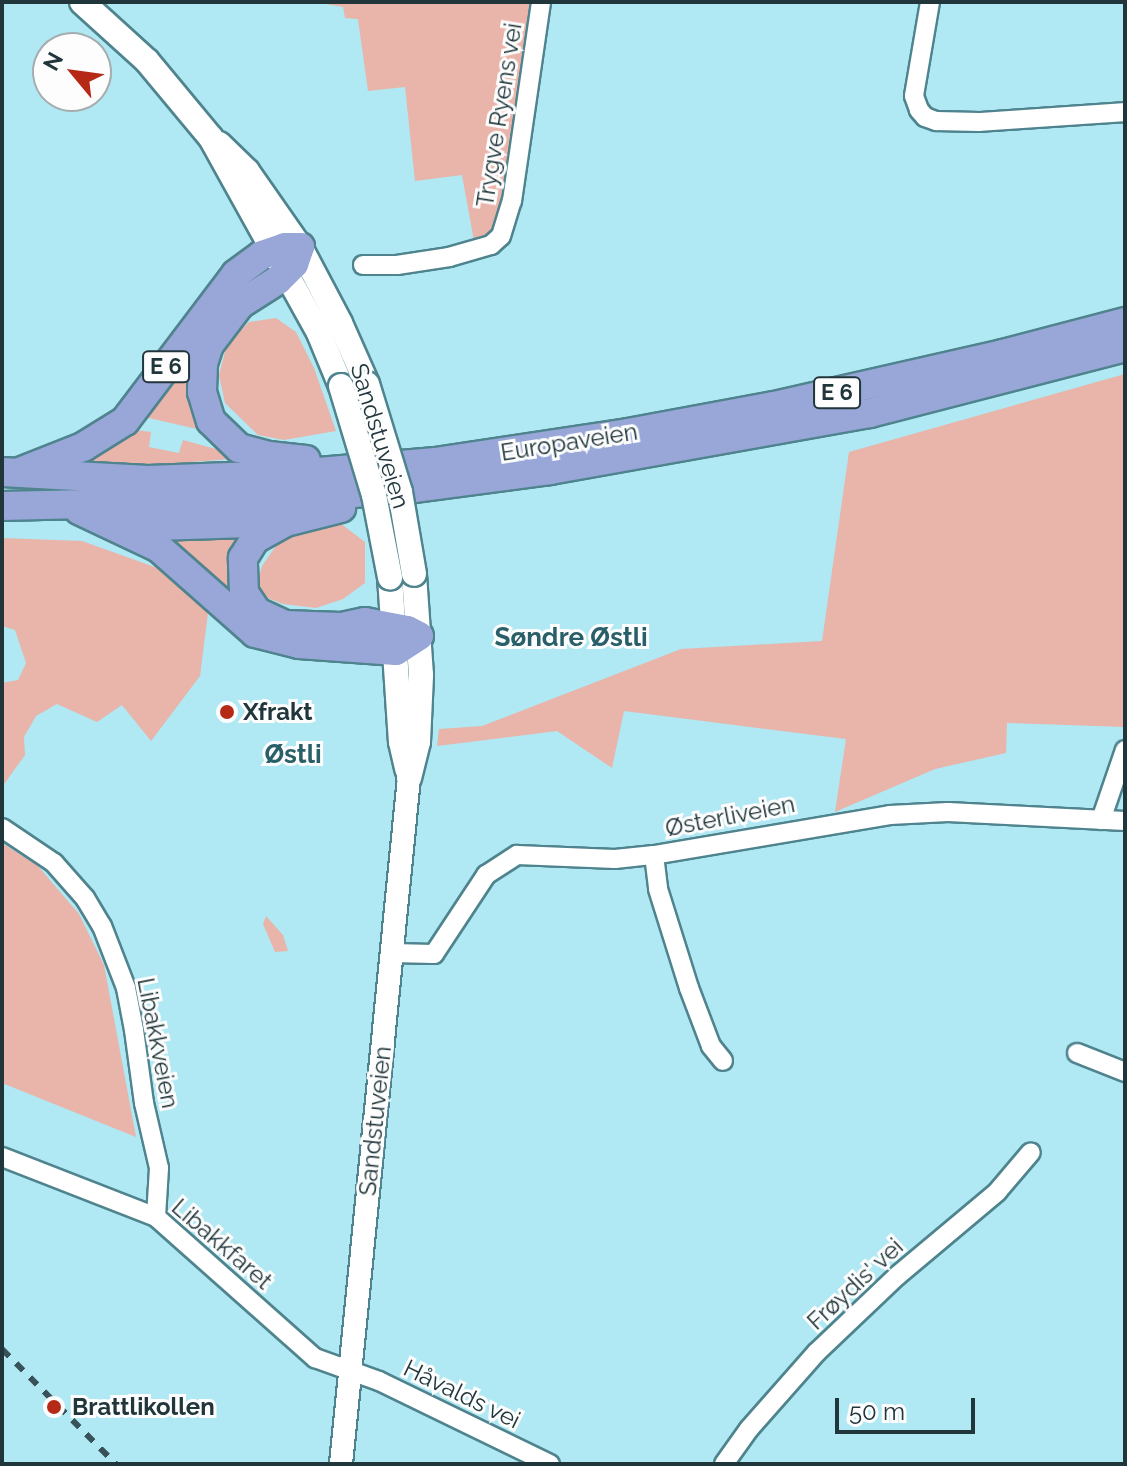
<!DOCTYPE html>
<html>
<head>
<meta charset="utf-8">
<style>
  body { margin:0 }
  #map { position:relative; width:1127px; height:1466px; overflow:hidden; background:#b0e8f3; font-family:Raleway,sans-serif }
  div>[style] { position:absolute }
  .green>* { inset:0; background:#e9b4a9 }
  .roads { filter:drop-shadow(2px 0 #4f848e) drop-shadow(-2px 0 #4f848e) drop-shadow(0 2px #4f848e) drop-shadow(0 -2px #4f848e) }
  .minor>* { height:18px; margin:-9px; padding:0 9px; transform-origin:9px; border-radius:9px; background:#fff }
  .tertiary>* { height:22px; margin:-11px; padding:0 11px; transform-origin:11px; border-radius:11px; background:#fff }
  .secondary>* { height:24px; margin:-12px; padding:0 12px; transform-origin:12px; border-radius:12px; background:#fff }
  .trunk>* { height:28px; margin:-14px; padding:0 14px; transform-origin:14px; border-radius:14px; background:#98a7d8 }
  .rail>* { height:6px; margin-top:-3px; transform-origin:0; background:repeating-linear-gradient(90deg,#375258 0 10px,transparent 0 20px) }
  .bridges { filter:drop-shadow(2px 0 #4f848e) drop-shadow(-2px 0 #4f848e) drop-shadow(0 2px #4f848e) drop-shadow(0 -2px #4f848e) }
  .secondary-bridge>* { height:24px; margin:-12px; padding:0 12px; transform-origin:12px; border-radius:12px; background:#fff }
  .dots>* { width:22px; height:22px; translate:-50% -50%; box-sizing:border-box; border:4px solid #fdfdfd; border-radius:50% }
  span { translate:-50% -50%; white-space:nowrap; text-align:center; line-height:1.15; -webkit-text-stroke:6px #fdfdfd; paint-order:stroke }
  .shield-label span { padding:2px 6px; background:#fdfdfd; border:2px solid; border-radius:6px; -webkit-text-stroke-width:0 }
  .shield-label { font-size:22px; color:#20363b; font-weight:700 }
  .street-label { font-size:24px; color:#20363b }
  .poi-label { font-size:24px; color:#20363b; font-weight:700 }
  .left { translate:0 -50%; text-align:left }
  .neighbourhood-label { font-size:26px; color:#295f68; font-weight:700 }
  .frame { position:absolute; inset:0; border:4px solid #20363b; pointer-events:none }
  .north { position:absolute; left:32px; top:32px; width:80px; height:80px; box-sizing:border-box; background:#fdfdfd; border:2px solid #a5adaf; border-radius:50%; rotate:299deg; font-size:22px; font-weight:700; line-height:32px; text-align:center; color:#20363b }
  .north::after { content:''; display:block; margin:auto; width:28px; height:36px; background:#b62917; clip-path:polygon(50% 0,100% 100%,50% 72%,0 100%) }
  .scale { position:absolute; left:835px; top:1398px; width:140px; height:36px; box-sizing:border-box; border:4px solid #20363b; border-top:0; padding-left:10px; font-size:24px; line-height:28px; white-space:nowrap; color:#20363b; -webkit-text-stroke:6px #fdfdfd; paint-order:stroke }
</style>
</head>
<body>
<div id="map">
  <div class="green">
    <i style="clip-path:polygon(530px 2px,498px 222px,492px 232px,474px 241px,462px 175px,415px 181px,405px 87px,368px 91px,358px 19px,345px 18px,343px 7px,320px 3px)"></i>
    <i style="clip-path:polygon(276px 318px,296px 332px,314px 368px,336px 431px,284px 440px,258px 435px,225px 403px,219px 375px,227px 344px,249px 322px)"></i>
    <i style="clip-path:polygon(188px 348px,206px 431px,140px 416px)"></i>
    <i style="clip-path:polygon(1125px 374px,1125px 727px,1007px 723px,1006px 753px,935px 769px,835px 812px,846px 739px,624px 711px,612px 768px,557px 731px,437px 746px,439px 729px,482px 726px,681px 649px,822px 641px,849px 452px)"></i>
    <i style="clip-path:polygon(135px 430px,151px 432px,149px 447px,179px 453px,183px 440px,223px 451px,231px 459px,127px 467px,69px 462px)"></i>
    <i style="clip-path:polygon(340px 523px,365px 542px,365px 583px,343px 599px,316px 608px,283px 604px,265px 597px,257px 586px,262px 566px,278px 543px,295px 530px)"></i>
    <i style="clip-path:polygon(243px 530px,238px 602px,160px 533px)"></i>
    <i style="clip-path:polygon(2px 538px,82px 541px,163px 570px,208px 613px,200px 676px,151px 741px,122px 705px,97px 722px,57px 704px,36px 716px,24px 737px,25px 755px,2px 787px,2px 683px,18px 680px,26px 663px,15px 630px,2px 626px)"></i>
    <i style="clip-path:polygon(2px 843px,37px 865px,79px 914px,104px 965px,136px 1137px,2px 1083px)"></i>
    <i style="clip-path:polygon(266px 916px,283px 935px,288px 951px,275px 952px,263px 924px)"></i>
  </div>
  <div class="roads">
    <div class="minor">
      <i style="left:930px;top:2px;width:95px;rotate:99.7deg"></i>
      <i style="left:914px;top:96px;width:15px;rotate:70deg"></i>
      <i style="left:919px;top:110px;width:9px;rotate:49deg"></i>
      <i style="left:925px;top:117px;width:12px;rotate:20deg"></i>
      <i style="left:936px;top:121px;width:43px;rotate:1.3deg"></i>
      <i style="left:979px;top:122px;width:146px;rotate:-3.9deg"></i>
      <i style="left:363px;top:265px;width:34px"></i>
      <i style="left:397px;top:265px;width:53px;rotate:-8.7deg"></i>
      <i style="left:449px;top:257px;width:44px;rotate:-15.9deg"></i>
      <i style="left:491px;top:245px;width:13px;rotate:-42deg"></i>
      <i style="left:501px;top:236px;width:37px;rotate:-73deg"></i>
      <i style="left:512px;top:201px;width:201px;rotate:-81.7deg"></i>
      <i style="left:1101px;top:820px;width:74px;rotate:-71.1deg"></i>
      <i style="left:2px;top:828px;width:63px;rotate:33.9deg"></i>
      <i style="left:54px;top:863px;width:47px;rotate:48.5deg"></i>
      <i style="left:85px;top:898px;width:33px;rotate:59deg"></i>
      <i style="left:102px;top:926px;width:66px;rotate:68.8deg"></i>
      <i style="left:126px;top:988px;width:43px;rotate:79.2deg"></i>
      <i style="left:134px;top:1030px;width:74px;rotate:82.2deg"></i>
      <i style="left:144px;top:1103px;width:67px;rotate:77deg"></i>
      <i style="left:159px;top:1168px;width:49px;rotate:93.5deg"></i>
      <i style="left:654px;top:855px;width:34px;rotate:83deg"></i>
      <i style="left:658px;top:889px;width:104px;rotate:72.6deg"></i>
      <i style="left:689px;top:988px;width:62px;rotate:69.2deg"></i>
      <i style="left:711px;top:1046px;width:19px;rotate:51deg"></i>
      <i style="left:392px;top:953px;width:42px;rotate:1.4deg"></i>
      <i style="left:434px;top:954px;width:95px;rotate:-56.6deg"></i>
      <i style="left:486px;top:875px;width:37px;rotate:-33deg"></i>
      <i style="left:517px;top:855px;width:98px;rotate:2.3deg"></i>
      <i style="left:615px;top:859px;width:39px;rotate:-6deg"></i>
      <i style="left:654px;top:855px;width:239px;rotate:-9.6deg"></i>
      <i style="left:890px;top:815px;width:58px;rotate:-3deg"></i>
      <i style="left:948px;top:812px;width:177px;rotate:2.9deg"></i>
      <i style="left:1077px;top:1053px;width:52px;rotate:21.6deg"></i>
      <i style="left:2px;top:1157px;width:165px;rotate:21.3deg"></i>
      <i style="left:156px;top:1217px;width:213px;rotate:41.6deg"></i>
      <i style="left:315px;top:1358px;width:68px;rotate:19.8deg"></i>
      <i style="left:379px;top:1381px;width:190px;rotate:25.9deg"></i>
      <i style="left:724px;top:1464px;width:43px;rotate:-54.5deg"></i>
      <i style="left:749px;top:1429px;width:103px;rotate:-48.6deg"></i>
      <i style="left:817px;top:1352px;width:110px;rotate:-43.5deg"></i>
      <i style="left:897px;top:1276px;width:131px;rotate:-40deg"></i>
      <i style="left:997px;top:1192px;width:52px;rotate:-49.6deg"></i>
    </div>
    <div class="tertiary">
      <i style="left:341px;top:1464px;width:689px;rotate:-84.34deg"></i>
    </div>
    <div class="secondary">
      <i style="left:82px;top:2px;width:88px;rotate:42.2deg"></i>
      <i style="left:147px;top:61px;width:100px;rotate:50.3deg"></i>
      <i style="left:211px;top:138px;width:223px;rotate:61deg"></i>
      <i style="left:319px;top:333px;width:57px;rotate:67.5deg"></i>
      <i style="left:219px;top:144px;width:39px;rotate:44deg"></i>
      <i style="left:247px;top:171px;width:93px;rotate:55.1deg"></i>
      <i style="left:300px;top:247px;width:86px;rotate:62.2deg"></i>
      <i style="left:340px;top:323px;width:67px;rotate:66.1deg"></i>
      <i style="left:390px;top:577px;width:165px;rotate:86.2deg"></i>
      <i style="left:401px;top:742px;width:28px;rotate:77deg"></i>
      <i style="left:409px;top:778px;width:37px;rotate:-76deg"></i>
      <i style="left:418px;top:742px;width:67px;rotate:-87.4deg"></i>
      <i style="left:421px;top:675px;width:101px;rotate:-94deg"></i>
    </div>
    <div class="trunk">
      <i style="left:22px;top:471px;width:66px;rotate:-21.5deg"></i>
      <i style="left:83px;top:447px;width:49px;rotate:-31.8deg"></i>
      <i style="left:125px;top:421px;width:184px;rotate:-52.9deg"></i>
      <i style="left:236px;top:274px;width:32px;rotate:-36deg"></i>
      <i style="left:262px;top:255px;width:24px;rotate:-19deg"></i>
      <i style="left:285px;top:247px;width:15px"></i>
      <i style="left:300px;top:247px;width:18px;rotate:109deg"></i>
      <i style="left:294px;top:264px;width:23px;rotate:135deg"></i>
      <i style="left:278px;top:280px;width:45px;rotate:147.7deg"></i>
      <i style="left:240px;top:304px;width:51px;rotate:127.1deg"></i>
      <i style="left:209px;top:345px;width:19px;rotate:108deg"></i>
      <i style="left:203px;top:363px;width:29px;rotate:92deg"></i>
      <i style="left:202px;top:392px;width:30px;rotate:73deg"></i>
      <i style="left:211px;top:421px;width:39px;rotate:44deg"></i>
      <i style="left:239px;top:448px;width:31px;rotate:15deg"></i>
      <i style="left:269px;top:456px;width:37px;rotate:6deg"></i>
      <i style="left:2px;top:472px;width:146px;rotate:3.1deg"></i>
      <i style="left:148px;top:480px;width:135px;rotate:-2.1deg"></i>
      <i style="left:283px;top:475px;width:153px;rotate:-4.9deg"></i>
      <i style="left:435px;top:462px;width:195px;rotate:-8.5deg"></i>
      <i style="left:628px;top:433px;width:148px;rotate:-10.5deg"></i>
      <i style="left:774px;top:406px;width:235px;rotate:-12.8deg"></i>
      <i style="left:1003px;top:354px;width:126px;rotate:-14.7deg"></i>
      <i style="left:2px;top:506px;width:281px;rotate:-1.4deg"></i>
      <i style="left:283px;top:499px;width:131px;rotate:-4.8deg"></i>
      <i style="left:414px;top:488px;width:137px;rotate:-7.5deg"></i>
      <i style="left:550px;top:470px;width:325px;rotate:-10.1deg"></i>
      <i style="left:870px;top:413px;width:263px;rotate:-14.5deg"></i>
      <i style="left:79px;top:510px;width:89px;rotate:25.4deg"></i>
      <i style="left:159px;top:548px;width:128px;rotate:41.5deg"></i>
      <i style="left:255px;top:633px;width:45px;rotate:14deg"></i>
      <i style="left:299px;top:644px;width:97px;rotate:4.1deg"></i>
      <i style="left:396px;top:651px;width:27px;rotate:-33deg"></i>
      <i style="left:419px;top:636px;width:13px;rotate:-153deg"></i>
      <i style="left:407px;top:630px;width:43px;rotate:-169.2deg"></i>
      <i style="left:365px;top:622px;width:25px;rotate:168deg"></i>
      <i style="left:341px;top:627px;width:56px;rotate:-178deg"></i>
      <i style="left:285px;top:625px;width:31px;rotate:-155deg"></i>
      <i style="left:257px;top:612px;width:23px;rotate:-124deg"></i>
      <i style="left:244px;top:593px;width:35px;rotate:-92deg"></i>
      <i style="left:243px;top:558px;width:22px;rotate:-58deg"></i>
      <i style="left:255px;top:539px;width:35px;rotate:-29deg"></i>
      <i style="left:286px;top:522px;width:57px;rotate:-14.3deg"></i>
      <i style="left:123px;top:527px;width:158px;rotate:-1.8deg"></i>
    </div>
  </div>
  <div class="rail">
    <i style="left:2px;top:1349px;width:162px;rotate:45.3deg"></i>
  </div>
  <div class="bridges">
    <div class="secondary-bridge">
      <i style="left:367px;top:384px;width:113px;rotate:73deg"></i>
      <i style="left:400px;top:492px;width:83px;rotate:80.3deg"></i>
      <i style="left:341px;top:386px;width:114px;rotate:73.2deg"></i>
      <i style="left:374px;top:495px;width:84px;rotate:79deg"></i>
    </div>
  </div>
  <div class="dots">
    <i style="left:227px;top:712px;background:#b62917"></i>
    <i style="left:54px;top:1407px;background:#b62917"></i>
  </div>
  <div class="shield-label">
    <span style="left:166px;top:367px">E 6</span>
    <span style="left:837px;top:393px">E 6</span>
  </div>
  <div class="street-label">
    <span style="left:499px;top:115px;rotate:-81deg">Trygve Ryens vei</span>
    <span style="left:380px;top:436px;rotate:73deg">Sandstuveien</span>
    <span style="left:569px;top:442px;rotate:-9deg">Europaveien</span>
    <span style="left:730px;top:816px;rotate:-11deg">Østerliveien</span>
    <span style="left:158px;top:1043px;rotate:79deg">Libakkveien</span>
    <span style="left:375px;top:1121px;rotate:-84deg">Sandstuveien</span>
    <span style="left:222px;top:1244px;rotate:41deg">Libakkfaret</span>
    <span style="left:855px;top:1284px;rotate:-43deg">Frøydis' vei</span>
    <span style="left:462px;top:1394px;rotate:26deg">Håvalds vei</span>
  </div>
  <div class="poi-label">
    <span class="left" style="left:243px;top:712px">Xfrakt</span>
    <span class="left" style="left:72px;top:1407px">Brattlikollen</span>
  </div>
  <div class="neighbourhood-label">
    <span style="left:571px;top:638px">Søndre Østli</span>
    <span style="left:293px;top:755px">Østli</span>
  </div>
  <div class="frame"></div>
  <div class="north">N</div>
  <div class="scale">50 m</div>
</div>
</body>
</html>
